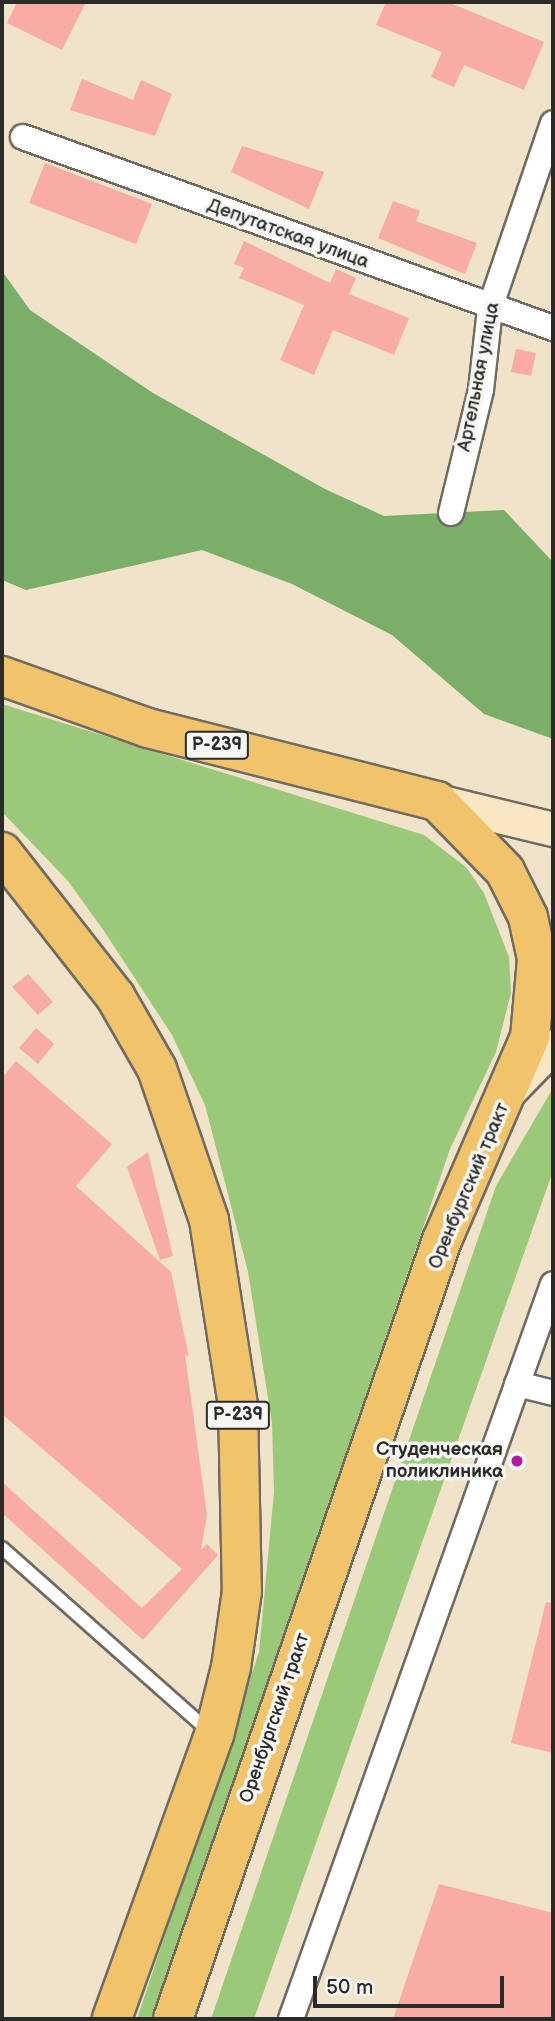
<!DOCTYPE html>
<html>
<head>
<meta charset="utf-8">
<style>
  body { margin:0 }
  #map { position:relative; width:555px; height:2021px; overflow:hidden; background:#f0e3c9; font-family:"Balsamiq Sans",sans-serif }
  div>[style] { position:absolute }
  .green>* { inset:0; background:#9aca79 }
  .forest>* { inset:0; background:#7bae69 }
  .building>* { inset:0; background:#f8aca5 }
  .roads { filter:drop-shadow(2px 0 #706b62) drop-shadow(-2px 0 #706b62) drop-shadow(0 2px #706b62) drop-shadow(0 -2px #706b62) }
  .service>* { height:12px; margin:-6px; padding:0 6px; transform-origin:6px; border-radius:6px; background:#fff }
  .minor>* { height:24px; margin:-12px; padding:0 12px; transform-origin:12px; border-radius:12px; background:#fff }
  .secondary>* { height:33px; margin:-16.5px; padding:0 16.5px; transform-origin:16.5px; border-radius:16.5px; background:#f9e7c3 }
  .primary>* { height:38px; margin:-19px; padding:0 19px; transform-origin:19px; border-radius:19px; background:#f1c36a }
  .dots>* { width:19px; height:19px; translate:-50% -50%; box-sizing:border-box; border:4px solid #f6f6f2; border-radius:50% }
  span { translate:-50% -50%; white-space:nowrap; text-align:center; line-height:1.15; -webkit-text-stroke:7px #f6f6f2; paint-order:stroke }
  .shield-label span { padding:2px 5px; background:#f6f6f2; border:2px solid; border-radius:5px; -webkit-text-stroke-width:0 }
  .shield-label { font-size:18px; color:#2b2b2b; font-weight:700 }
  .street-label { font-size:19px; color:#2b2b2b }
  .poi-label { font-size:19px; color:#2b2b2b; font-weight:700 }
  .right { translate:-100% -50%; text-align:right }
  .frame { position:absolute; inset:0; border:4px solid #2b2b2b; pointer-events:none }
  .scale { position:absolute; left:313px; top:1976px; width:191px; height:32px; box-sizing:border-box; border:4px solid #2b2b2b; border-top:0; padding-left:9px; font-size:21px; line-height:24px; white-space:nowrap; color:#2b2b2b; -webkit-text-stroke:5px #f6f6f2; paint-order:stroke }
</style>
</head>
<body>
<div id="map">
  <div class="green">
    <i style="clip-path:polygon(2px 704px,424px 835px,466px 867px,484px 893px,509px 957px,511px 993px,496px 1052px,450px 1149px,152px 2019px,137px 2019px,259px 1652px,274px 1492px,272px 1423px,248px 1272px,205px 1105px,172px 1035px,104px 931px,68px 881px,2px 812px)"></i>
    <i style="clip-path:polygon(553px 1088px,553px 1171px,254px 2019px,211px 2019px,496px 1186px)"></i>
  </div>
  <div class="forest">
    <i style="clip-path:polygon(2px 271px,30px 310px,153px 393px,325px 489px,384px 516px,504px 510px,553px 562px,553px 739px,484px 714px,392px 635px,292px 584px,202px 550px,26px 590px,2px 580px)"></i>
  </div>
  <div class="building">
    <i style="clip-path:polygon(17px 2px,86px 2px,62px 50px,7px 23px)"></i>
    <i style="clip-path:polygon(386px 2px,448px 2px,544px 42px,524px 90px,464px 65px,454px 87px,431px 77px,442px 52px,376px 25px)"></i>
    <i style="clip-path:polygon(82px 79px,133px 100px,141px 80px,172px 94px,155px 136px,70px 110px)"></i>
    <i style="clip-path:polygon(242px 146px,324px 172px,309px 209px,231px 172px)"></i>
    <i style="clip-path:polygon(45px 163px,152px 204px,136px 244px,29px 203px)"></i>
    <i style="clip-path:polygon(393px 201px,420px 211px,416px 221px,477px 243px,465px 274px,378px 238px)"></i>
    <i style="clip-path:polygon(244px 241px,330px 283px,336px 269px,356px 278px,349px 294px,409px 318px,394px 355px,333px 330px,314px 375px,280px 360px,304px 305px,239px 278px,244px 268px,234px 264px)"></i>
    <i style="clip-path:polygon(516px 349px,536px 353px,531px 376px,511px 372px)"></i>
    <i style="clip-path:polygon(28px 974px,53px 1002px,38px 1015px,12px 987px)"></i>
    <i style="clip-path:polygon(36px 1028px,54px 1044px,38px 1064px,19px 1048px)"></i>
    <i style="clip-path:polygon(16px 1061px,112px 1144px,76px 1186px,171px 1272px,189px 1357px,185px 1354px,207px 1515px,201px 1550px,207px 1544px,218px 1555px,143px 1640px,2px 1513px,2px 1482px,142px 1608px,182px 1569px,2px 1414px,2px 1078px)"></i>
    <i style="clip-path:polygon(148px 1152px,173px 1256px,160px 1260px,127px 1167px)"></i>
    <i style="clip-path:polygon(546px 1602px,553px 1603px,553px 1753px,511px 1743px)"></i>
    <i style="clip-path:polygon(439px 1884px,553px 1913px,553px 2019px,393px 2019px)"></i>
  </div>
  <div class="roads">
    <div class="service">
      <i style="left:2px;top:1548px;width:275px;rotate:41.5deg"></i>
    </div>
    <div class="minor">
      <i style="left:23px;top:137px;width:563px;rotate:19.82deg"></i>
      <i style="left:451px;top:513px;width:127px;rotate:-76.3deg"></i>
      <i style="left:481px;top:390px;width:82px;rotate:-83.7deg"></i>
      <i style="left:490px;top:308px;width:195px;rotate:-71.2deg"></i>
      <i style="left:517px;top:1384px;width:37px;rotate:14deg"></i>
      <i style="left:291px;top:2019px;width:780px;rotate:-70.38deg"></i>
    </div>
    <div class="secondary">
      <i style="left:437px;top:801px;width:119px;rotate:13.6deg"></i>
      <i style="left:511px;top:1089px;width:60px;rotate:-45.7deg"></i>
    </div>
    <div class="primary">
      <i style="left:2px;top:676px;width:155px;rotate:19.6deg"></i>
      <i style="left:148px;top:728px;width:298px;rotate:14.2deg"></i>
      <i style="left:437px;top:801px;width:98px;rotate:45.8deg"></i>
      <i style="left:505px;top:871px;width:51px;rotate:63.4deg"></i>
      <i style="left:528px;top:917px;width:43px;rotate:77.9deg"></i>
      <i style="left:537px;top:959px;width:78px;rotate:95.1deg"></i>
      <i style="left:530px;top:1037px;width:221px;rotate:113.4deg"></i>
      <i style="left:442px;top:1240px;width:824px;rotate:109.05deg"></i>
      <i style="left:2px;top:852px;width:183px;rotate:51.9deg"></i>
      <i style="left:115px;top:996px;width:84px;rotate:60.1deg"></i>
      <i style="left:157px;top:1069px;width:160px;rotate:71deg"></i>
      <i style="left:209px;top:1220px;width:188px;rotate:81.1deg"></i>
      <i style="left:238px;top:1406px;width:185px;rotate:88.8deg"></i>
      <i style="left:242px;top:1591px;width:77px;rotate:98.2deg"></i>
      <i style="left:231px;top:1667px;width:70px;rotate:104deg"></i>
      <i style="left:214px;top:1735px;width:302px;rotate:109.8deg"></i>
    </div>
  </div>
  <div class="dots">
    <i style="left:517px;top:1461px;background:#b5179e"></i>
  </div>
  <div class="shield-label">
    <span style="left:217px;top:745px">Р-239</span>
    <span style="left:238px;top:1415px">Р-239</span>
  </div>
  <div class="street-label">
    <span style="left:288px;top:234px;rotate:20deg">Депутатская улица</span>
    <span style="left:479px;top:377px;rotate:-79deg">Артельная улица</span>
    <span style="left:469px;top:1186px;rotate:-67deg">Оренбургский тракт</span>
    <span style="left:275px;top:1718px;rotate:-71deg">Оренбургский тракт</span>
  </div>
  <div class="poi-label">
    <span class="right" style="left:503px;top:1461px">Студенческая<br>поликлиника</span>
  </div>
  <div class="frame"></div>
  <div class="scale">50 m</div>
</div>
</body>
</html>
